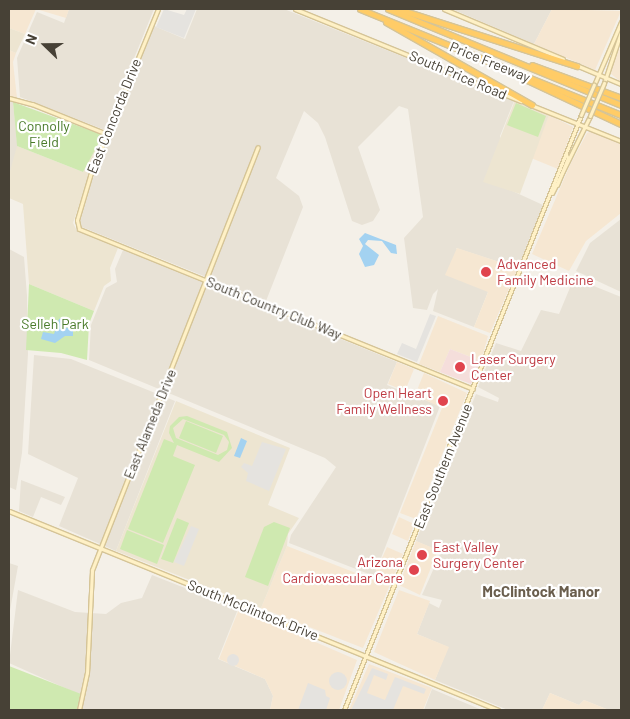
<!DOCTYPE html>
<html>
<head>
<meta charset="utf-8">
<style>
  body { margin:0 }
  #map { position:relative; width:630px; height:719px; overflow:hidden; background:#f4f0e8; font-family:Barlow,sans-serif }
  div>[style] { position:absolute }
  .residential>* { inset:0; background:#e8e2d6 }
  .commercial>* { inset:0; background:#f6e7d2 }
  .education>* { inset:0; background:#ede5d1 }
  .medical>* { inset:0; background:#f5dedb }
  .green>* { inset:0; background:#cfe9b0 }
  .parking>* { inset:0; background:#e5e3df }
  .round { border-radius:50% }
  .water>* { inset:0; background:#a3d2f1 }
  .roads { filter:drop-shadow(1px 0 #d5c497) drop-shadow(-1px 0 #d5c497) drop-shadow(0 1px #d5c497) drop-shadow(0 -1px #d5c497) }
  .secondary>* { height:3px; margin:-1.5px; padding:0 1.5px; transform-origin:1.5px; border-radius:1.5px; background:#fff1c6 }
  .highway>* { height:5px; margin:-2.5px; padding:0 2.5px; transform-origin:2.5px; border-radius:2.5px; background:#ffcc67 }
  .bridges { filter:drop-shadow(1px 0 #d5c497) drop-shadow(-1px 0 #d5c497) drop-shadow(0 1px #d5c497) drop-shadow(0 -1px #d5c497) }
  .secondary-bridge>* { height:3px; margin:-1.5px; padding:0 1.5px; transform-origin:1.5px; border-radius:1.5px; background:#fff1c6 }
  .dots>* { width:14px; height:14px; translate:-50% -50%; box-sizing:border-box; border:2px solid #fff; border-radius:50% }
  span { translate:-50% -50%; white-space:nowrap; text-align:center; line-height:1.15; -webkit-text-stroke:4.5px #fff; paint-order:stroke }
  .street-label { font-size:14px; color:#474136 }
  .park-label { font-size:14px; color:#487a28 }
  .health-label { font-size:14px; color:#be3a42 }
  .left { translate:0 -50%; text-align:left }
  .right { translate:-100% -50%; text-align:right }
  .neighbourhood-label { font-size:15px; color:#6a5e4d; font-weight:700 }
  .frame { position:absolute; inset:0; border:10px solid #474136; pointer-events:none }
  .north { position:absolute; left:20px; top:20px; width:50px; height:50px; -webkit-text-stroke:4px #fff; paint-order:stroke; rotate:292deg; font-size:14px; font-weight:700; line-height:20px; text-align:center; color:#474136 }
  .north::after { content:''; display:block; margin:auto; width:18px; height:22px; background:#474136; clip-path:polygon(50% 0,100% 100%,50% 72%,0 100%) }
</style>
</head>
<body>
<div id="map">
  <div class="residential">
    <i style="clip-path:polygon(69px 9px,154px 9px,105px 130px,20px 97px,17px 58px,37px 12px,64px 23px)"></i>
    <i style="clip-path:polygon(197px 9px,284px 9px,514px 101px,500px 136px,508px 189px,543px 205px,518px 268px,456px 248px,488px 292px,474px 327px,433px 311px,438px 289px,433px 294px,427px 310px,413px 308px,404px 238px,423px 217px,408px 109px,399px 106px,358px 147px,380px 210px,373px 221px,362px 225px,352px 221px,325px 137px,318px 123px,304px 111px,276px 178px,299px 196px,303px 207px,266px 301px,82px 227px,80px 222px,92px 181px,154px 26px,185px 39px)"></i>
    <i style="clip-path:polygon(452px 9px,552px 9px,534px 44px)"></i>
    <i style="clip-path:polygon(9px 101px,13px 102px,18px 153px,9px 175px)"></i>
    <i style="clip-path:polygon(621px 219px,621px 292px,576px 271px,590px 243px)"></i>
    <i style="clip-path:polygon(9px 249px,24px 257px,27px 296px,28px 354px,22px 453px,16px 490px,9px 487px)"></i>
    <i style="clip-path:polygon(123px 250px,397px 362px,387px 385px,440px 406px,374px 576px,289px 543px,291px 535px,336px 467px,325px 458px,89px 360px,91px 325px,106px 288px,117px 282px,115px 269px)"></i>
    <i style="clip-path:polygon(574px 278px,621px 297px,621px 710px,609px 710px,584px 700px,579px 705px,550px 693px,542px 710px,508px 710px,435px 680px,448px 647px,417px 634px,429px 603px,439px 608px,442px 600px,422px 595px,441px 552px,416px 541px,476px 394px,498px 402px,499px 398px,478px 387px,496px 343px,521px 351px,541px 310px,559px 314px)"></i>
    <i style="clip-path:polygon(34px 355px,71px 359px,175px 401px,116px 551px,59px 526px,78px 478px,28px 454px)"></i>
    <i style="clip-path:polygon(21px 480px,65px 497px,61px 505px,41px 497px,33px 517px,19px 511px)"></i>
    <i style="clip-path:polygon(9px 563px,18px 566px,9px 616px)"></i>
    <i style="clip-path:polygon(152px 575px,238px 609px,218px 659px,265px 679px,273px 696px,270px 710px,82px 710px,85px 697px,9px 663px,18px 590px,75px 612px,106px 614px,121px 603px,142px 598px)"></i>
    <i style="clip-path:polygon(432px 689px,482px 710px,424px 710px)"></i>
  </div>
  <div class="commercial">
    <i style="clip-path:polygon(9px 9px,69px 9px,66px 18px,36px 9px,25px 34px,9px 28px)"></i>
    <i style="clip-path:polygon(552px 9px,621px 11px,595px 70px,534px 44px)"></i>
    <i style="clip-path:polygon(618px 49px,621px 50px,621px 82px,610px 73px)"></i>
    <i style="clip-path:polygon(9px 50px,16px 53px,13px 62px,17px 98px,9px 97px)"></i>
    <i style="clip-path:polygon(549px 115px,573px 127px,558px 169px,531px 158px)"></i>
    <i style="clip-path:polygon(592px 131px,621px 143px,621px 213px,586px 241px,569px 271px,532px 254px,570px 165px,587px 133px)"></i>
    <i style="clip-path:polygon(457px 248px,518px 268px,490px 333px,474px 327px,488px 292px,445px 275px)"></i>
    <i style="clip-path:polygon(438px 316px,488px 336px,481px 361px,450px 349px,440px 372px,419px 364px)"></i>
    <i style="clip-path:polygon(397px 362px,414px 369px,405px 391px,388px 384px)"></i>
    <i style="clip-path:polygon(424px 373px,467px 393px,416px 519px,400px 513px,442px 408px,415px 395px)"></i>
    <i style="clip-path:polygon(399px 517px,414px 524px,408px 541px,392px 534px)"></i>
    <i style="clip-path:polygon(416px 541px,438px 550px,420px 595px,399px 585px)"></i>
    <i style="clip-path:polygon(287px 546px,389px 586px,373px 578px,387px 547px,403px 554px,363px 648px,261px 608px)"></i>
    <i style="clip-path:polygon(399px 590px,430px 601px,417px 634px,449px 647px,435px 680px,374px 652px)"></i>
    <i style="clip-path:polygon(239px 609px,357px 660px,339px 710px,270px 710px,273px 696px,265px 679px,219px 659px)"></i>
    <i style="clip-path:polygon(369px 664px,432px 688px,423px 710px,349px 710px)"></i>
    <i style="clip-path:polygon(550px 693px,579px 705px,584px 700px,609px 710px,542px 710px)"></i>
  </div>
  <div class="education">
    <i style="clip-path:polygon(9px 28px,25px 34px,16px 53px,9px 50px)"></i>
    <i style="clip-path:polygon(515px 100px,549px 115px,520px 194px,483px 182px)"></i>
    <i style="clip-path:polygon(17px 146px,83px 172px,92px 151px,98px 149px,73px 223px,77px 231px,118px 248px,110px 268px,111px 281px,104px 286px,94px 311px,29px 284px,23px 204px,9px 198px,9px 175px)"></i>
    <i style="clip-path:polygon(176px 401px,290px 448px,268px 505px,299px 518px,288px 534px,287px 546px,261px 608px,116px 551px)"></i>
  </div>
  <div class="medical">
    <i style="clip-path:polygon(450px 349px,481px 361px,471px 384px,440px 372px)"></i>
  </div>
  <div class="green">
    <i style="clip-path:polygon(13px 102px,103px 135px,83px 172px,17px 146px)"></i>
    <i style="clip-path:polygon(516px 103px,546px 116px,538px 137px,507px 125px)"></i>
    <i style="clip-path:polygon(29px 284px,94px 311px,89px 324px,87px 360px,61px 353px,26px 350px)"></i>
    <i style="clip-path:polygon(evenodd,187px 416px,227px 432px,232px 448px,219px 462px,177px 445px,173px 456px,195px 465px,163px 543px,128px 529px,164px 439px,174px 443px,169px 433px,170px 426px,179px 417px,187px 416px,183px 419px,224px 435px,229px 442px,227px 450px,218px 455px,176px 438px,173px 428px,183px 419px)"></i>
    <i style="clip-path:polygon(186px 421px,223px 436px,216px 453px,179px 438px)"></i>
    <i style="clip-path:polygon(177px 518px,189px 523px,173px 563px,161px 559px)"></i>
    <i style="clip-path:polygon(274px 522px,290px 528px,268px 586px,245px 577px,264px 527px)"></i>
    <i style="clip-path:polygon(127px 530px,164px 545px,157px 564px,120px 549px)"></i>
    <i style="clip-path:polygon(9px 666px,81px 694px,77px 710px,9px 710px)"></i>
  </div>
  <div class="parking">
    <i style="clip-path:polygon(164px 9px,184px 15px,187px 9px,196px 9px,184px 38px,156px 27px)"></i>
    <i style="clip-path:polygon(430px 314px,436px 316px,417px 362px,397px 354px,402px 343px,416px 349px)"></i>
    <i style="clip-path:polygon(262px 442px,286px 449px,269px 491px,246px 481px,248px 473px,241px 467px,244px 463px,252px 466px)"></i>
    <i style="clip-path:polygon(191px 526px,199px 529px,184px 566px,174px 562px)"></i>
    <i class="round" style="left:227px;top:654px;width:12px;height:12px"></i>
    <i style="clip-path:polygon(372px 668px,388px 674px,386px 680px,374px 675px,367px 693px,385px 700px,395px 677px,426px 689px,424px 694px,403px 686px,393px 710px,351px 710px)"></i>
    <i class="round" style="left:329px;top:672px;width:18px;height:18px"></i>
    <i style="clip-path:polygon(308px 683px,325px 690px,326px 696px,330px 698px,326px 710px,298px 710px)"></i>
  </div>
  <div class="water">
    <i style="clip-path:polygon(365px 233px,396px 245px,397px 254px,391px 253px,382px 241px,368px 240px,365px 244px,379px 255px,374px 265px,365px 267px,359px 254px,363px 246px,359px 239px)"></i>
    <i style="clip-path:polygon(64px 317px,65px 327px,73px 330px,73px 336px,65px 336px,55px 343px,41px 339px,43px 332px,54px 334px,59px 319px)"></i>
    <i style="clip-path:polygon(241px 438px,247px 441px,240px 458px,234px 456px)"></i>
  </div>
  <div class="roads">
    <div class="secondary">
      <i style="left:158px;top:9px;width:180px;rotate:112.2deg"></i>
      <i style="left:90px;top:176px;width:46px;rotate:106.5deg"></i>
      <i style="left:77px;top:220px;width:9px;rotate:77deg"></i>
      <i style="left:79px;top:229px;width:425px;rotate:22.1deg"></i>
      <i style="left:295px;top:9px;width:244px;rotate:22.2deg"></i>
      <i style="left:444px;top:9px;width:129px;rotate:22.8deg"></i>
      <i style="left:576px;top:65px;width:49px;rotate:22.9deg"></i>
      <i style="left:604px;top:83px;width:54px;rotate:-71.6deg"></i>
      <i style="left:594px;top:85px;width:69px;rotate:-66.8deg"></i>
      <i style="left:9px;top:98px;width:24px;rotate:15deg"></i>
      <i style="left:32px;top:104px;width:81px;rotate:21.8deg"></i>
      <i style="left:531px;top:105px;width:97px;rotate:21.8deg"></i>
      <i style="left:557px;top:185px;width:29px;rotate:-68deg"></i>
      <i style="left:568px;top:158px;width:4px;rotate:-124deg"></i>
      <i style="left:552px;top:193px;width:86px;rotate:-63.7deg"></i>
      <i style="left:9px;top:511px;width:528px;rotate:22.14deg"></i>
      <i style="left:79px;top:710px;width:38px;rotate:-78deg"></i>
      <i style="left:87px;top:673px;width:103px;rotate:-87.2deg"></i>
      <i style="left:92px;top:570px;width:454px;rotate:-68.6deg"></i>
      <i style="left:344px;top:710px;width:640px;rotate:-68.28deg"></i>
    </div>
    <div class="highway">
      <i style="left:360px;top:9px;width:282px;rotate:22.1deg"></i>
      <i style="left:388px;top:9px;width:252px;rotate:22.4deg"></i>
      <i style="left:398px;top:9px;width:188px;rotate:17.7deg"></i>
      <i style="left:386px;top:22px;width:168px;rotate:29.6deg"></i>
      <i style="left:532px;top:65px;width:95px;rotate:20.3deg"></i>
      <i style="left:527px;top:80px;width:104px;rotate:25.1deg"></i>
    </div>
  </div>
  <div class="bridges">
    <div class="secondary-bridge">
      <i style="left:581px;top:115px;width:33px;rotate:-67deg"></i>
      <i style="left:590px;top:116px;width:36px;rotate:-67deg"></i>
    </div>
  </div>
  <div class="dots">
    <i style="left:486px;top:272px;background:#e0444e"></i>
    <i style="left:460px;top:367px;background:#e0444e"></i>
    <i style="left:443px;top:401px;background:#e0444e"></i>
    <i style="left:422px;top:555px;background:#e0444e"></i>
    <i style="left:414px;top:570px;background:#e0444e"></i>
  </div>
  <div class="street-label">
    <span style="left:490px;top:62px;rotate:22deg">Price Freeway</span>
    <span style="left:458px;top:75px;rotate:23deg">South Price Road</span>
    <span style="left:114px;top:116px;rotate:-68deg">East Concorda Drive</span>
    <span style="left:274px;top:308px;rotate:22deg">South Country Club Way</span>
    <span style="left:150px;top:424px;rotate:-68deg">East Alameda Drive</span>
    <span style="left:443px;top:466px;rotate:-68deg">East Southern Avenue</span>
    <span style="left:253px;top:610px;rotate:22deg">South McClintock Drive</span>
  </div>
  <div class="park-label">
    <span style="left:44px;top:134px">Connolly<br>Field</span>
    <span style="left:55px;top:324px">Selleh Park</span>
  </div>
  <div class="health-label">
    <span class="left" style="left:497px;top:272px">Advanced<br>Family Medicine</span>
    <span class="left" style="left:471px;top:367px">Laser Surgery<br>Center</span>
    <span class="right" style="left:432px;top:401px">Open Heart<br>Family Wellness</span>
    <span class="left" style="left:433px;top:555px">East Valley<br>Surgery Center</span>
    <span class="right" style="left:403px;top:570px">Arizona<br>Cardiovascular Care</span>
  </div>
  <div class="neighbourhood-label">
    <span style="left:541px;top:592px">McClintock Manor</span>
  </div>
  <div class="frame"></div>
  <div class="north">N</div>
</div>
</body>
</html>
